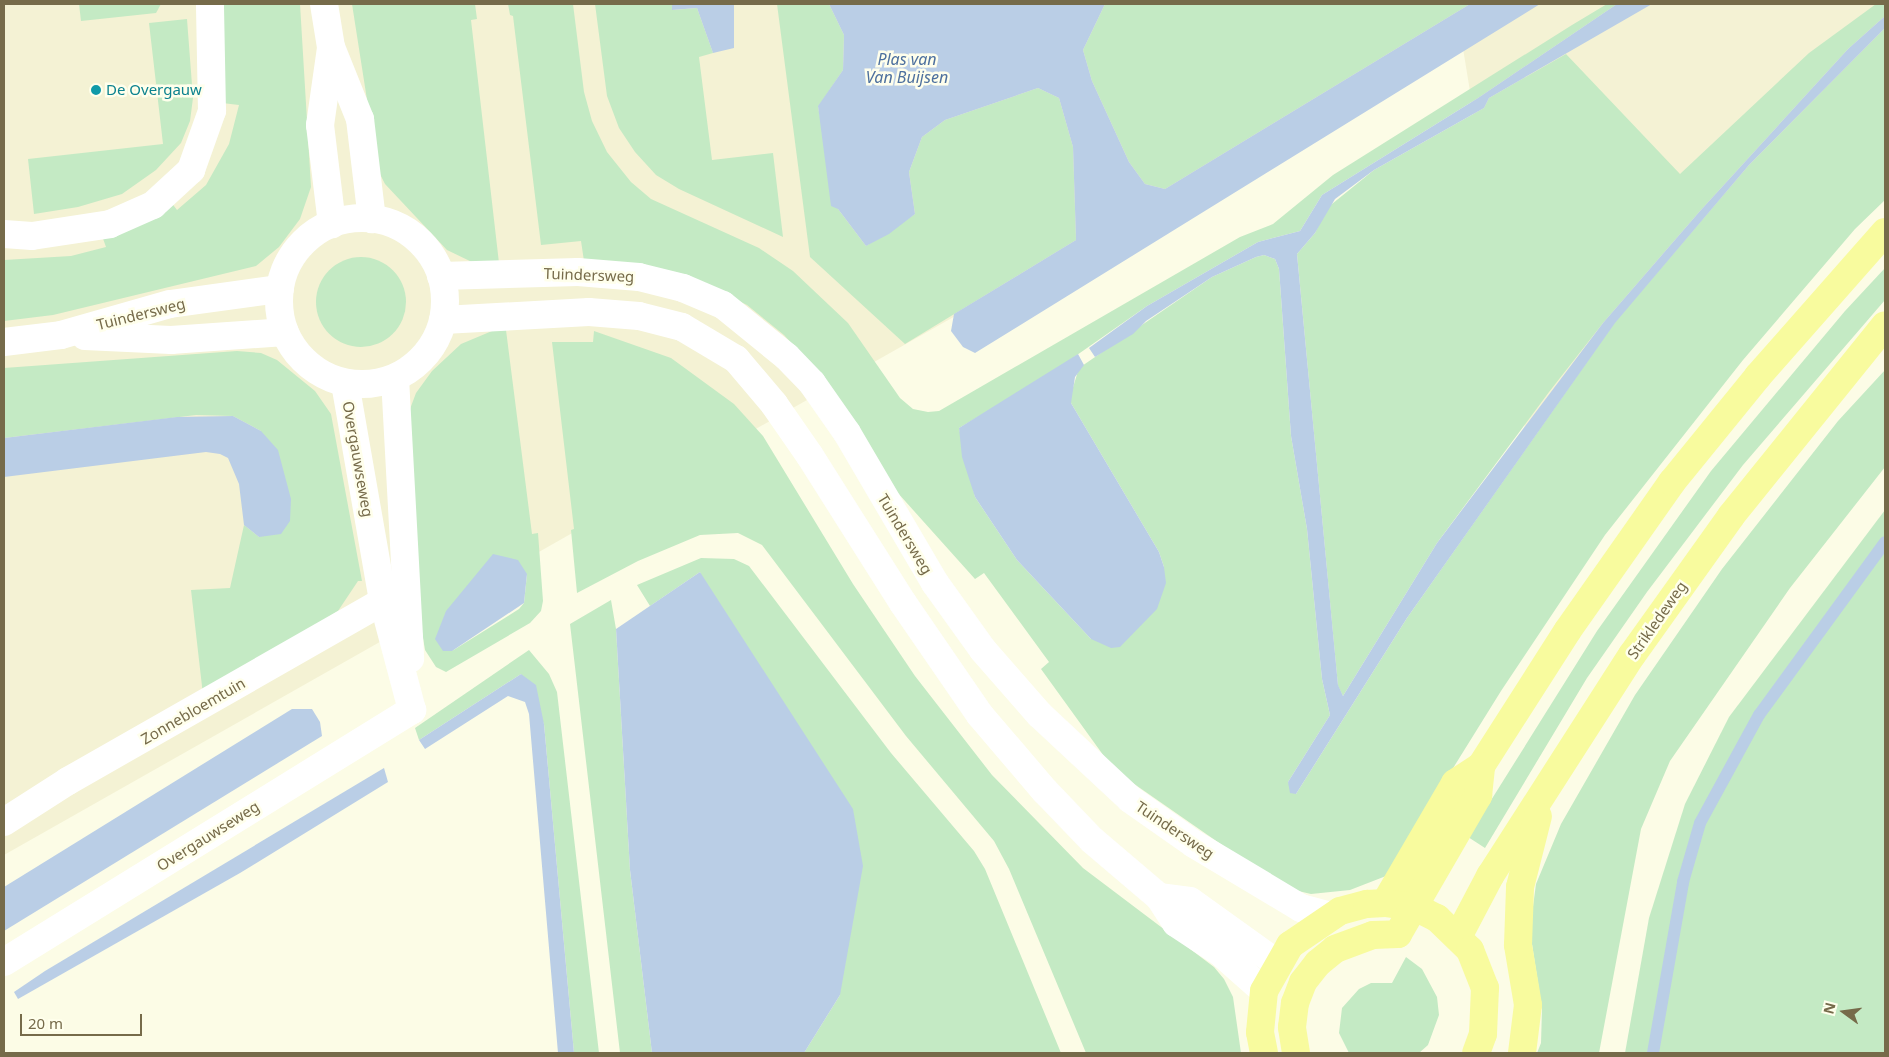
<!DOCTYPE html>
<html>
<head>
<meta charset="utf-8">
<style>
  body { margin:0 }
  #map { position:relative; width:1889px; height:1057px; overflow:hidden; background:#fcfce6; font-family:"Noto Sans",sans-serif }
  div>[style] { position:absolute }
  .residential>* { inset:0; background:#f4f2d4 }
  .green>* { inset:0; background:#c4eac4 }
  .round { border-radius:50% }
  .water>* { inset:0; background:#bacee6 }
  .stream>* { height:12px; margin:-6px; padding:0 6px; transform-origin:6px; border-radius:6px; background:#bacee6 }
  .minor>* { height:28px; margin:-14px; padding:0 14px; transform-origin:14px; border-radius:14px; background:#fff }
  .tertiary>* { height:28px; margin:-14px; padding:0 14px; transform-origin:14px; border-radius:14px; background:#fff }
  .secondary>* { height:28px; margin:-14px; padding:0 14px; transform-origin:14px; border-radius:14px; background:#fff }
  .secondary>.ring { margin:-14px; padding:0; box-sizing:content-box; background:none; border:28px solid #fff; border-radius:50% }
  .primary>* { height:28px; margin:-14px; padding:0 14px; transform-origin:14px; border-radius:14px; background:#f8fb9e }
  .dots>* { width:14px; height:14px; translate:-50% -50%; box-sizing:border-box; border:2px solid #ffffec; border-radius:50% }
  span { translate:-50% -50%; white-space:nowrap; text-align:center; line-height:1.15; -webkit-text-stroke:5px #ffffec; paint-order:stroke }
  .culture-label { font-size:15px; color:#0d838f }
  .left { translate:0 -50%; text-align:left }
  .street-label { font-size:15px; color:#766b4a }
  .water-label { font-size:16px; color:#4d709e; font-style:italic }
  .frame { position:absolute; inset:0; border:5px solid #766b4a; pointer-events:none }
  .north { position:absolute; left:1819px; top:987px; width:50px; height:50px; -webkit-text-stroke:4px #ffffec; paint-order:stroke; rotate:284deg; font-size:14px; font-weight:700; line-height:20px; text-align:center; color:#766b4a }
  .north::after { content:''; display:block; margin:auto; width:18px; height:22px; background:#766b4a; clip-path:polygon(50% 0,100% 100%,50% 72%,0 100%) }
  .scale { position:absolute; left:20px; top:1014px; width:122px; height:22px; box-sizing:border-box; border:2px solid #766b4a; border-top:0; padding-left:6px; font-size:15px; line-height:18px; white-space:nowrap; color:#766b4a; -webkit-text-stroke:4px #ffffec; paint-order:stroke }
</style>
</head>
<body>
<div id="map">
  <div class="residential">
    <i style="clip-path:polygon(4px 4px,1885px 4px,1885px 68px,1525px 429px,1460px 30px,4px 855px)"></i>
  </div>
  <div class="green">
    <i style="clip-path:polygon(79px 4px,161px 4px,156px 13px,81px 21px)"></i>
    <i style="clip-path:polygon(223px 4px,300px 4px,311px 187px,300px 219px,279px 247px,256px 266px,53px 315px,4px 321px,4px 260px,71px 256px,106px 247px,101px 233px,168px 198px,177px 210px,206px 185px,229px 144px,239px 105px,222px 103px)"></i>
    <i style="clip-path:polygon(352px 4px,475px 4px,477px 19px,471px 20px,499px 263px,474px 263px,447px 250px,385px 184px,378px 170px)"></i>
    <i style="clip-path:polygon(508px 4px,573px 4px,584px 92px,592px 121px,607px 152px,631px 182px,651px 199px,759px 248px,793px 271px,848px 323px,900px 398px,913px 409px,928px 412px,939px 411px,1240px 237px,1273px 224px,1333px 175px,1572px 25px,1607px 4px,1617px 4px,1478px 98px,1322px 195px,1300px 231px,1258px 242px,1147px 306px,1047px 376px,959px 428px,975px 497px,1017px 560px,1091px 639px,1164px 567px,1159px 552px,1071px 403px,1070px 397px,1079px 368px,1212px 277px,1256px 257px,1264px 255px,1275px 259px,1279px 269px,1291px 436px,1307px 529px,1322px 679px,1330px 715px,1288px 782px,1296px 794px,1407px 618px,1615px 322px,1749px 165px,1885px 28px,1885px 200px,1855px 229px,1743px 360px,1605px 535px,1501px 691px,1386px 876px,1350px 890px,1311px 894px,1290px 889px,1271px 879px,1114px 770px,1041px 669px,1049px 662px,984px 573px,975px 579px,888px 482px,822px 377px,784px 335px,747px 305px,692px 279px,584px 261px,581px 241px,541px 245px,513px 16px,510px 15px)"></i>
    <i style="clip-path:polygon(595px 4px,672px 4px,673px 10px,697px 8px,713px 53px,699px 57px,712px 160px,773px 153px,783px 237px,679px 189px,656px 175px,635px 152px,619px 128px,607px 96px)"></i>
    <i style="clip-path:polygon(777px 4px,829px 4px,844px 35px,843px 70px,818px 107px,838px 209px,866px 246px,915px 214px,909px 172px,922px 137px,945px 120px,1038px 88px,1059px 98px,1073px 147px,1076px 240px,905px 344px,810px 257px)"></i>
    <i style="clip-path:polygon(1105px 4px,1470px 4px,1165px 189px,1145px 184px,1129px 162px,1092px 81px,1083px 50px)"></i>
    <i style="clip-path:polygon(1876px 4px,1885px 4px,1885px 16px,1848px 49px,1700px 211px,1603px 323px,1549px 392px,1437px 543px,1343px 696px,1338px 686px,1297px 254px,1315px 233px,1327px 208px,1374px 170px,1484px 108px,1489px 98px,1566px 54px,1680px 174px,1809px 53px)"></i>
    <i style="clip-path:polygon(187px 19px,193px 98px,190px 121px,181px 143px,156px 170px,122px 194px,78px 207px,34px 214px,28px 159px,163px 144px,149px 23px)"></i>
    <i class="round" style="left:316px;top:257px;width:90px;height:90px"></i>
    <i style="clip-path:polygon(1885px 268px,1885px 300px,1743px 465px,1647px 592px,1587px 678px,1485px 848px,1468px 837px,1597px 631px,1711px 471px,1845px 311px)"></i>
    <i style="clip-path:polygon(evenodd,506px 330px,532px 534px,538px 533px,543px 601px,541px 611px,530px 623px,446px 672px,436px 667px,425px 650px,420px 620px,410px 409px,416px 393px,432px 371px,461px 344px,492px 331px,506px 330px,527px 574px,524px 603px,519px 609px,452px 651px,527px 574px)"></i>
    <i style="clip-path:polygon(594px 331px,671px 358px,734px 404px,763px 436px,853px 584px,915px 676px,992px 775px,1083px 868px,1214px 967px,1224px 979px,1233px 997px,1241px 1053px,1086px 1053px,1009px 869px,994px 841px,906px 736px,762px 545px,738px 533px,700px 535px,638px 561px,577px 593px,571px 530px,574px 529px,552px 342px,593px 342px)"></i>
    <i style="clip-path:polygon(237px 351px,261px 353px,277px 360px,315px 391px,331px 414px,362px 581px,358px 581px,338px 611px,203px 695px,191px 590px,230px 588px,244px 525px,259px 537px,261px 431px,233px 416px,196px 415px,4px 438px,4px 368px)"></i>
    <i style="clip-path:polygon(1885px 370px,1885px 467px,1790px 588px,1670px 761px,1641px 829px,1599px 1053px,1537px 1053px,1541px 1043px,1542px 1009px,1532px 944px,1532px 914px,1536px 884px,1561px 824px,1635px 695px,1722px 569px,1838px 421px)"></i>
    <i style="clip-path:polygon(1885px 510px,1885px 1053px,1625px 1053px,1649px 918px,1685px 804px,1729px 717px)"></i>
    <i style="clip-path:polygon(701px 558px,734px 559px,749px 566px,891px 753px,974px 851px,985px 869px,1061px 1053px,804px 1053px,840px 995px,700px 572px,650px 606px,637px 585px)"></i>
    <i style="clip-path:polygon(611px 600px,616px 629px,630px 870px,652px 1053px,620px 1053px,570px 624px)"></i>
    <i style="clip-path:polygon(529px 650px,549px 674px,557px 692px,599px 1053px,574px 1053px,544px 724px,521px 674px,419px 740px,415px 728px)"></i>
    <i style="clip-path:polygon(1406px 957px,1422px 969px,1437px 997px,1439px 1015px,1428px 1045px,1419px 1053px,1349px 1053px,1339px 1033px,1342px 1008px,1359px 989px,1371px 983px,1392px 983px)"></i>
  </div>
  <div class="water">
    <i style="clip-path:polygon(672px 4px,734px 4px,734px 48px,713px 53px,697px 8px,672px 10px)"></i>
    <i style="clip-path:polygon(829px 4px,1105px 4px,1083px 50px,1092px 81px,1129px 162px,1145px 184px,1165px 189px,1470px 4px,1540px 4px,975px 353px,963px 347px,951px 331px,954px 314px,1076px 240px,1073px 147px,1059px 98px,1038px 88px,945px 120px,922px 137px,909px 172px,915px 214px,889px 234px,866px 246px,838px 209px,831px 206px,818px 106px,843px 70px,844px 35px)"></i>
    <i style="clip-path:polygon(1617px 4px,1652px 4px,1489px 98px,1484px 108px,1374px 170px,1335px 199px,1315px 233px,1297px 254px,1338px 685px,1343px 696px,1437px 543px,1603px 323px,1700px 211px,1848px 49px,1885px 16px,1885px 28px,1749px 165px,1615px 323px,1407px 618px,1296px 794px,1290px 793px,1288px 782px,1330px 715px,1322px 679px,1307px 529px,1291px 436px,1279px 269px,1275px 259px,1264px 255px,1256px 257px,1212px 277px,1146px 321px,1133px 334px,1095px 357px,1089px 348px,1147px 306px,1258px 242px,1300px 231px,1322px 195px,1478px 98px)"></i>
    <i style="clip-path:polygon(1078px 354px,1084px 365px,1075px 377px,1071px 403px,1159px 552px,1164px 567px,1166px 583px,1157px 609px,1120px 647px,1111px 648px,1091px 639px,1017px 560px,975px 497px,962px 457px,959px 428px)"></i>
    <i style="clip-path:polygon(233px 416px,261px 431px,278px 450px,291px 499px,290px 521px,281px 534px,259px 537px,244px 525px,239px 484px,228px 458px,220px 454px,206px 452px,4px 477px,4px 438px,177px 417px)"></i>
    <i style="clip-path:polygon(493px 554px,518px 560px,527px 574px,524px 603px,452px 651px,443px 651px,435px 639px,446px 611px)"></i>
    <i style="clip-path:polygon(700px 572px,853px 809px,863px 866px,840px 995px,804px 1053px,652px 1053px,630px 870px,616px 629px)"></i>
    <i style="clip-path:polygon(521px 674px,536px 685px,544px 724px,574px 1053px,558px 1053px,529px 714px,525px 702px,508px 696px,425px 749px,419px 740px)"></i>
    <i style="clip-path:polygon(292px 709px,312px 709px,320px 722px,322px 736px,4px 931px,4px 887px)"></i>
    <i style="clip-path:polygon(384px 768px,388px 782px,240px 873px,18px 999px,14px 992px,45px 971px)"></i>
  </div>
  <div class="stream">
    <i style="left:1653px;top:1053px;width:174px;rotate:-80deg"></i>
    <i style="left:1683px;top:882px;width:61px;rotate:-73.9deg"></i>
    <i style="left:1700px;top:823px;width:123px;rotate:-61.4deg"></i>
    <i style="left:1759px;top:715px;width:214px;rotate:-53.9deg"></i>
  </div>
  <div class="minor">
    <i style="left:4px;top:234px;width:28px;rotate:4deg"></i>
    <i style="left:32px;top:236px;width:79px;rotate:-8.7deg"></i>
    <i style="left:110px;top:224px;width:47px;rotate:-23.8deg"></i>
    <i style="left:153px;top:205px;width:52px;rotate:-42.6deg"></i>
    <i style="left:191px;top:170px;width:63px;rotate:-70.4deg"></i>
    <i style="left:212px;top:111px;width:107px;rotate:-91.1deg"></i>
    <i style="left:395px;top:378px;width:281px;rotate:86.9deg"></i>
    <i style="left:345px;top:383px;width:221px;rotate:80.1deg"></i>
    <i style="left:383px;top:601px;width:113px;rotate:75.1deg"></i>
    <i style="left:4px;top:822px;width:76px;rotate:-32.6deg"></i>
    <i style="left:68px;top:781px;width:363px;rotate:-29.7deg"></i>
    <i style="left:4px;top:962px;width:480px;rotate:-31.7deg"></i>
  </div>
  <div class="tertiary">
    <i style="left:324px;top:4px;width:44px;rotate:80.8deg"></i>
    <i style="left:331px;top:47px;width:78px;rotate:68.1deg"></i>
    <i style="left:360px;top:119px;width:101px;rotate:83.2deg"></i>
    <i style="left:331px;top:48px;width:78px;rotate:98.1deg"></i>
    <i style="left:320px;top:125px;width:100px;rotate:83.1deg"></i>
  </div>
  <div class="secondary">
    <i class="ring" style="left:279px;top:218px;width:138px;height:138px"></i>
    <i style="left:441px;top:276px;width:137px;rotate:-1.7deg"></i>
    <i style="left:578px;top:272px;width:61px;rotate:4.7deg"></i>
    <i style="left:639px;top:277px;width:45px;rotate:14deg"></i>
    <i style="left:683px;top:288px;width:43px;rotate:23deg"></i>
    <i style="left:723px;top:305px;width:82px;rotate:39.1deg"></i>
    <i style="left:787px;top:357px;width:36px;rotate:46deg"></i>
    <i style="left:812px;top:383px;width:61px;rotate:55deg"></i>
    <i style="left:847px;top:433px;width:174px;rotate:59.6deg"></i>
    <i style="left:935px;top:583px;width:82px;rotate:54.4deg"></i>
    <i style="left:983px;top:650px;width:86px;rotate:48.8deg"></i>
    <i style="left:1040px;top:715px;width:123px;rotate:43deg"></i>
    <i style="left:1130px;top:799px;width:78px;rotate:35.1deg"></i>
    <i style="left:1194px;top:844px;width:125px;rotate:30.9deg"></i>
    <i style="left:1301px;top:908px;width:30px;rotate:15deg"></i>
    <i style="left:443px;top:320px;width:146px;rotate:-3.1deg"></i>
    <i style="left:589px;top:312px;width:50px;rotate:4.6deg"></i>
    <i style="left:639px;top:316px;width:44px;rotate:14.3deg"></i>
    <i style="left:682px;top:327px;width:63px;rotate:30.7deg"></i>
    <i style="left:736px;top:359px;width:59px;rotate:49.8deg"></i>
    <i style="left:774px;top:404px;width:63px;rotate:55.3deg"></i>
    <i style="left:810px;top:456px;width:174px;rotate:57.7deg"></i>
    <i style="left:903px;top:603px;width:136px;rotate:55.5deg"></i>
    <i style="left:980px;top:715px;width:100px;rotate:49.5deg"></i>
    <i style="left:1045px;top:791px;width:68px;rotate:46.2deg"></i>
    <i style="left:1092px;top:840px;width:88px;rotate:40.4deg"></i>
    <i style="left:1159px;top:897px;width:31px;rotate:57deg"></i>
    <i style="left:1176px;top:923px;width:54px;rotate:33.7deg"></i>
    <i style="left:1221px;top:953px;width:57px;rotate:41.5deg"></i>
    <i style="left:85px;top:336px;width:86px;rotate:2.7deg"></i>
    <i style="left:171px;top:340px;width:114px;rotate:-4deg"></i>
    <i style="left:4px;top:342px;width:57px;rotate:-7deg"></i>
    <i style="left:61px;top:335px;width:113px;rotate:-15.9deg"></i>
    <i style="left:170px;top:304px;width:111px;rotate:-7.8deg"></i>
    <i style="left:1159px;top:897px;width:31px;rotate:7deg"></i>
    <i style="left:1190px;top:901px;width:108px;rotate:35.6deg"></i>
  </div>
  <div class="primary">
    <i style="left:1385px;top:903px;width:139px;rotate:-59.7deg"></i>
    <i style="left:1455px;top:783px;width:31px;rotate:-33deg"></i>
    <i style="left:1481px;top:766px;width:161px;rotate:-57.4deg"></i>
    <i style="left:1568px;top:630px;width:181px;rotate:-54.9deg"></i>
    <i style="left:1672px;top:482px;width:136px;rotate:-50.9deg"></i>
    <i style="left:1758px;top:376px;width:192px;rotate:-48.6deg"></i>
    <i style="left:1459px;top:935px;width:67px;rotate:-62.3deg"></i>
    <i style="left:1490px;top:876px;width:263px;rotate:-57.3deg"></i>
    <i style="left:1632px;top:655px;width:171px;rotate:-54.5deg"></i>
    <i style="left:1731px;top:516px;width:245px;rotate:-51.1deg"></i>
    <i style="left:1264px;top:1053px;width:21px;rotate:-101deg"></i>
    <i style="left:1260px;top:1032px;width:41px;rotate:-84.4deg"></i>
    <i style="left:1264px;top:991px;width:53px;rotate:-60.5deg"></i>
    <i style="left:1290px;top:945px;width:60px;rotate:-34.2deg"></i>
    <i style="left:1340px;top:911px;width:28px;rotate:-15deg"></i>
    <i style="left:1367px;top:904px;width:18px;rotate:-3deg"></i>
    <i style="left:1385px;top:903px;width:30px;rotate:8deg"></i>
    <i style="left:1415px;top:907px;width:25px;rotate:27deg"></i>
    <i style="left:1437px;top:918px;width:46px;rotate:44.1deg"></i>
    <i style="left:1470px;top:950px;width:41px;rotate:68.5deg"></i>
    <i style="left:1485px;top:988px;width:46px;rotate:92.5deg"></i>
    <i style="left:1483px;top:1034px;width:20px;rotate:110deg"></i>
    <i style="left:1296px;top:1053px;width:26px;rotate:-99deg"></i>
    <i style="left:1292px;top:1027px;width:24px;rotate:-83deg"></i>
    <i style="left:1295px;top:1003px;width:22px;rotate:-69deg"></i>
    <i style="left:1303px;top:982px;width:24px;rotate:-52deg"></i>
    <i style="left:1318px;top:963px;width:22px;rotate:-39deg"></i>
    <i style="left:1335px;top:949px;width:40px;rotate:-20.2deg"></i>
    <i style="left:1373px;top:935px;width:25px;rotate:-2deg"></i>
    <i style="left:1398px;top:934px;width:160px;rotate:-59.9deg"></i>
    <i style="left:1478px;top:796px;width:30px;rotate:-84deg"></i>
    <i style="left:1522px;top:1053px;width:48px;rotate:-82.9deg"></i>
    <i style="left:1528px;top:1005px;width:61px;rotate:-99.5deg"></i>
    <i style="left:1518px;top:945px;width:58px;rotate:-88deg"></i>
    <i style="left:1520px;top:887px;width:73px;rotate:-75.8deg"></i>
  </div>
  <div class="dots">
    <i style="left:96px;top:90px;background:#0f9aa8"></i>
  </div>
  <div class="culture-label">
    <span class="left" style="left:106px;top:90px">De Overgauw</span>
  </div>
  <div class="street-label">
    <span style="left:589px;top:275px;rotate:2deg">Tuindersweg</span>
    <span style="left:141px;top:314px;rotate:-14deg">Tuindersweg</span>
    <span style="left:358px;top:459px;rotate:80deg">Overgauwseweg</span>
    <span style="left:905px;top:534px;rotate:59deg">Tuindersweg</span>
    <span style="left:1657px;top:620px;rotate:-55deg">Strikledeweg</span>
    <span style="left:193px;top:711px;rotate:-30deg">Zonnebloemtuin</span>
    <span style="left:1175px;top:830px;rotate:34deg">Tuindersweg</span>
    <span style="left:208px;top:836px;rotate:-32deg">Overgauwseweg</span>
  </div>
  <div class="water-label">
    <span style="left:907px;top:68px">Plas van<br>Van Buijsen</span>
  </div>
  <div class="frame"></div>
  <div class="north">N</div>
  <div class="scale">20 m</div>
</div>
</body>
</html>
